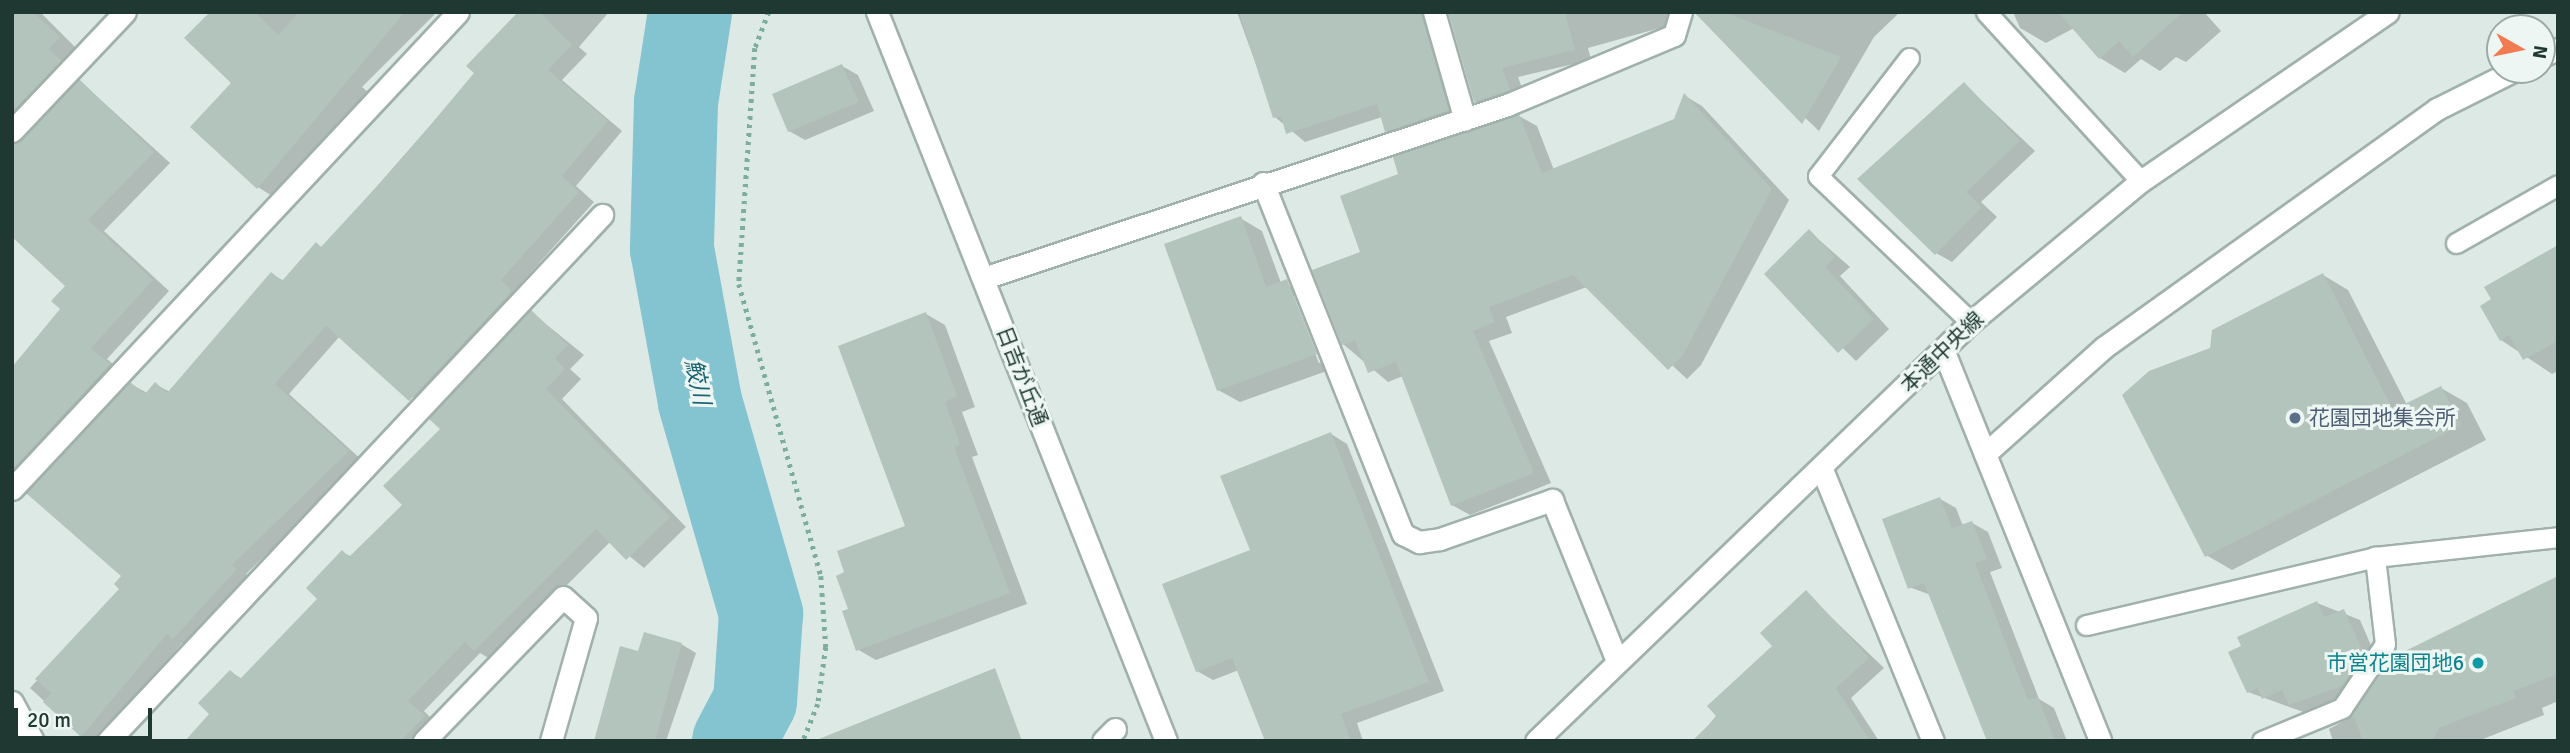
<!DOCTYPE html>
<html>
<head>
<meta charset="utf-8">
<style>
  body { margin:0 }
  #map { position:relative; width:2570px; height:753px; overflow:hidden; background:#dde9e4; font-family:Signika,"Noto Sans JP",sans-serif }
  div>[style] { position:absolute }
  .shadow>* { inset:0; background:#0003 }
  .river>* { height:84px; margin:-42px; padding:0 42px; transform-origin:42px; border-radius:42px; background:#84c3d0 }
  .building>* { inset:0; background:#b3c4bd }
  .path>* { height:4.5px; margin-top:-2.25px; transform-origin:0; background:repeating-linear-gradient(90deg,#7dad9f 0 3.5px,transparent 0 8.5px) }
  .roads { filter:drop-shadow(2px 0 #a0b1ab) drop-shadow(-2px 0 #a0b1ab) drop-shadow(0 2px #a0b1ab) drop-shadow(0 -2px #a0b1ab) }
  .service>* { height:19px; margin:-9.5px; padding:0 9.5px; transform-origin:9.5px; border-radius:9.5px; background:#fff }
  .minor>* { height:21px; margin:-10.5px; padding:0 10.5px; transform-origin:10.5px; border-radius:10.5px; background:#fff }
  .tertiary>* { height:21px; margin:-10.5px; padding:0 10.5px; transform-origin:10.5px; border-radius:10.5px; background:#fff }
  .dots>* { width:19px; height:19px; translate:-50% -50%; box-sizing:border-box; border:4px solid #edf6f2; border-radius:50% }
  span { translate:-50% -50%; white-space:nowrap; text-align:center; line-height:1.15; -webkit-text-stroke:6px #edf6f2; paint-order:stroke }
  .street-label { font-size:21px; color:#1f3932 }
  .service-label { font-size:21px; color:#4e5e75 }
  .left { translate:0 -50%; text-align:left }
  .culture-label { font-size:21px; color:#0d838f }
  .right { translate:-100% -50%; text-align:right }
  .water-label { font-size:23px; color:#1a6474; font-style:italic }
  .frame { position:absolute; inset:0; border:14px solid #1f3932; pointer-events:none }
  .north { position:absolute; left:2486px; top:14px; width:70px; height:70px; box-sizing:border-box; background:#edf6f2; border:2px solid #9baaa5; border-radius:50%; rotate:99deg; font-size:19px; font-weight:700; line-height:28px; text-align:center; color:#1f3932 }
  .north::after { content:''; display:block; margin:auto; width:24px; height:32px; background:#f37b52; clip-path:polygon(50% 0,100% 100%,50% 72%,0 100%) }
  .scale { position:absolute; left:14px; top:708px; width:138px; height:32px; box-sizing:border-box; border:4px solid #1f3932; border-top:0; padding-left:9px; font-size:21px; line-height:24px; white-space:nowrap; color:#1f3932; -webkit-text-stroke:5px #edf6f2; paint-order:stroke }
</style>
</head>
<body>
<div id="map">
  <div class="shadow">
    <i style="clip-path:polygon(12px 12px,40px 12px,76px 48px,65px 60px,77px 71px,16px 143px,80px 81px,170px 163px,104px 231px,169px 291px,107px 359px,126px 375px,12px 484px,12px 370px,62px 309px,67px 286px,12px 234px)"></i>
    <i style="clip-path:polygon(212px 12px,437px 12px,362px 87px,368px 92px,275px 198px,258px 187px)"></i>
    <i style="clip-path:polygon(521px 12px,609px 12px,579px 47px,587px 54px,562px 80px,622px 131px,576px 186px,594px 202px,515px 290px,526px 301px,426px 408px,340px 336px,289px 394px,363px 461px,246px 574px,251px 579px,189px 646px,182px 643px,100px 741px,82px 736px,30px 688px,122px 589px,131px 384px,147px 393px,155px 384px,170px 392px,272px 274px,284px 281px,316px 244px,323px 248px,476px 73px)"></i>
    <i style="clip-path:polygon(1237px 12px,1446px 12px,1438px 26px,1465px 120px,1404px 140px,1386px 130px,1382px 117px,1305px 142px,1275px 117px)"></i>
    <i style="clip-path:polygon(1450px 12px,1693px 12px,1685px 21px,1588px 48px,1591px 60px,1518px 77px,1526px 99px,1492px 111px,1475px 101px)"></i>
    <i style="clip-path:polygon(1716px 12px,1900px 12px,1874px 37px,1819px 131px,1710px 28px)"></i>
    <i style="clip-path:polygon(2013px 12px,2204px 12px,2221px 31px,2186px 62px,2176px 57px,2160px 71px,2141px 59px,2125px 73px,2100px 58px,2074px 28px,2046px 43px,2020px 28px)"></i>
    <i style="clip-path:polygon(842px 66px,858px 75px,874px 111px,805px 140px,789px 131px)"></i>
    <i style="clip-path:polygon(1964px 84px,2035px 151px,1981px 202px,1997px 217px,1952px 262px,1936px 253px)"></i>
    <i style="clip-path:polygon(1685px 96px,1702px 106px,1789px 200px,1701px 365px,1687px 379px,1587px 287px,1506px 317px,1512px 333px,1489px 341px,1551px 483px,1470px 515px,1452px 505px,1403px 376px,1388px 382px,1343px 344px,1362px 253px,1400px 175px,1519px 116px,1537px 126px,1554px 170px,1675px 120px)"></i>
    <i style="clip-path:polygon(evenodd,1240px 218px,1262px 231px,1281px 283px,1309px 294px,1338px 367px,1240px 402px,1218px 390px,1240px 218px,1292px 296px,1296px 296px,1322px 362px,1319px 363px,1292px 296px)"></i>
    <i style="clip-path:polygon(1809px 231px,1850px 267px,1840px 276px,1889px 329px,1856px 361px,1766px 274px)"></i>
    <i style="clip-path:polygon(2558px 247px,2558px 371px,2552px 374px,2501px 340px)"></i>
    <i style="clip-path:polygon(2323px 275px,2348px 290px,2407px 405px,2441px 388px,2467px 403px,2486px 440px,2232px 570px,2206px 555px,2212px 349px)"></i>
    <i style="clip-path:polygon(531px 312px,584px 355px,570px 369px,581px 379px,562px 399px,686px 527px,644px 568px,611px 541px,492px 660px,480px 653px,424px 711px,440px 727px,427px 741px,187px 741px,212px 714px,231px 672px,242px 679px,320px 599px,342px 552px,352px 557px,405px 505px,442px 429px)"></i>
    <i style="clip-path:polygon(926px 314px,945px 325px,975px 407px,962px 412px,978px 455px,972px 457px,1027px 604px,876px 660px,857px 649px,850px 610px,907px 527px)"></i>
    <i style="clip-path:polygon(1331px 434px,1347px 444px,1444px 691px,1357px 723px,1363px 741px,1266px 741px,1239px 670px,1213px 680px,1197px 671px,1252px 551px)"></i>
    <i style="clip-path:polygon(1940px 499px,1956px 508px,1963px 526px,1972px 523px,1988px 532px,2002px 568px,1990px 572px,2039px 699px,2054px 708px,2067px 741px,1989px 741px,1931px 595px,1909px 587px)"></i>
    <i style="clip-path:polygon(2558px 579px,2558px 701px,2542px 708px,2544px 715px,2478px 741px,2333px 741px,2329px 729px,2353px 716px,2392px 659px)"></i>
    <i style="clip-path:polygon(1806px 593px,1884px 668px,1851px 698px,1879px 741px,1695px 741px,1775px 646px)"></i>
    <i style="clip-path:polygon(2317px 603px,2360px 620px,2379px 664px,2350px 707px,2306px 713px,2248px 692px)"></i>
    <i style="clip-path:polygon(681px 644px,696px 653px,666px 741px,596px 741px,640px 653px)"></i>
  </div>
  <div class="river">
    <i style="left:690px;top:12px;width:91px;rotate:98.8deg"></i>
    <i style="left:676px;top:102px;width:147px;rotate:91.6deg"></i>
    <i style="left:672px;top:249px;width:156px;rotate:79.6deg"></i>
    <i style="left:700px;top:402px;width:221px;rotate:73.9deg"></i>
    <i style="left:761px;top:614px;width:87px;rotate:93.9deg"></i>
    <i style="left:755px;top:701px;width:45px;rotate:117.7deg"></i>
  </div>
  <div class="building">
    <i style="clip-path:polygon(12px 12px,33px 12px,60px 37px,49px 49px,61px 61px,12px 112px)"></i>
    <i style="clip-path:polygon(210px 12px,255px 12px,278px 35px,299px 12px,405px 12px,257px 189px,190px 127px,231px 83px,184px 38px)"></i>
    <i style="clip-path:polygon(518px 12px,540px 12px,572px 45px,548px 70px,608px 121px,562px 176px,579px 192px,501px 280px,512px 291px,409px 401px,326px 326px,275px 384px,349px 451px,232px 565px,237px 569px,173px 639px,167px 634px,81px 737px,43px 702px,51px 693px,35px 679px,119px 589px,114px 584px,121px 576px,26px 493px,130px 382px,145px 394px,155px 382px,167px 393px,271px 272px,282px 281px,316px 242px,321px 247px,403px 158px,474px 73px,466px 66px)"></i>
    <i style="clip-path:polygon(1239px 12px,1421px 12px,1449px 110px,1385px 132px,1377px 104px,1286px 134px,1281px 116px,1273px 118px)"></i>
    <i style="clip-path:polygon(1448px 12px,1565px 12px,1575px 50px,1502px 68px,1510px 90px,1474px 102px)"></i>
    <i style="clip-path:polygon(1694px 12px,1724px 12px,1841px 57px,1802px 124px)"></i>
    <i style="clip-path:polygon(2058px 12px,2183px 12px,2133px 57px,2119px 41px,2099px 59px)"></i>
    <i style="clip-path:polygon(842px 64px,859px 102px,788px 132px,772px 94px)"></i>
    <i style="clip-path:polygon(79px 79px,154px 152px,88px 220px,153px 280px,91px 348px,110px 364px,12px 470px,12px 367px,60px 309px,51px 301px,65px 286px,12px 237px,12px 144px)"></i>
    <i style="clip-path:polygon(1964px 82px,2020px 141px,1966px 192px,1982px 207px,1935px 255px,1857px 179px)"></i>
    <i style="clip-path:polygon(1684px 93px,1772px 189px,1683px 355px,1668px 370px,1573px 275px,1489px 307px,1495px 322px,1473px 331px,1534px 473px,1451px 506px,1396px 362px,1368px 373px,1355px 340px,1342px 345px,1312px 270px,1360px 252px,1340px 196px,1398px 174px,1393px 157px,1519px 114px,1542px 173px,1674px 119px)"></i>
    <i style="clip-path:polygon(1241px 216px,1266px 287px,1287px 279px,1317px 354px,1217px 391px,1164px 244px)"></i>
    <i style="clip-path:polygon(1809px 229px,1835px 257px,1825px 267px,1874px 319px,1838px 353px,1764px 274px)"></i>
    <i style="clip-path:polygon(2558px 245px,2558px 341px,2523px 360px,2509px 335px,2500px 341px,2480px 306px,2491px 299px,2484px 287px)"></i>
    <i style="clip-path:polygon(2323px 273px,2393px 410px,2441px 386px,2461px 425px,2205px 557px,2122px 395px,2149px 371px,2210px 348px,2212px 330px)"></i>
    <i style="clip-path:polygon(531px 310px,568px 345px,555px 358px,565px 369px,546px 389px,670px 517px,626px 560px,596px 529px,474px 651px,465px 642px,408px 701px,425px 716px,401px 741px,185px 741px,209px 714px,198px 703px,230px 670px,240px 679px,317px 599px,306px 588px,342px 550px,349px 557px,402px 505px,383px 486px,440px 429px,429px 419px)"></i>
    <i style="clip-path:polygon(926px 312px,957px 396px,945px 402px,960px 444px,954px 447px,1010px 593px,856px 651px,842px 611px,848px 609px,836px 576px,844px 572px,837px 551px,905px 526px,838px 346px)"></i>
    <i style="clip-path:polygon(1331px 432px,1429px 682px,1341px 714px,1351px 741px,1265px 741px,1232px 658px,1196px 672px,1162px 584px,1250px 550px,1220px 476px)"></i>
    <i style="clip-path:polygon(1940px 497px,1952px 528px,1972px 521px,1987px 559px,1975px 563px,2028px 700px,2038px 697px,2055px 741px,1987px 741px,1924px 583px,1908px 589px,1882px 519px)"></i>
    <i style="clip-path:polygon(2558px 576px,2558px 674px,2513px 691px,2516px 698px,2439px 728px,2432px 741px,2363px 741px,2353px 714px,2391px 658px)"></i>
    <i style="clip-path:polygon(1806px 590px,1869px 658px,1836px 688px,1870px 741px,1692px 741px,1717px 717px,1707px 706px,1772px 646px,1760px 633px)"></i>
    <i style="clip-path:polygon(2317px 601px,2324px 617px,2344px 609px,2364px 654px,2342px 686px,2289px 705px,2282px 690px,2262px 699px,2258px 688px,2247px 693px,2228px 652px,2241px 646px,2237px 637px)"></i>
    <i style="clip-path:polygon(644px 632px,682px 643px,655px 741px,594px 741px,620px 646px,638px 651px)"></i>
    <i style="clip-path:polygon(995px 668px,1022px 741px,819px 741px,819px 739px)"></i>
  </div>
  <div class="path">
    <i style="left:769px;top:12px;width:39px;rotate:111deg"></i>
    <i style="left:755px;top:48px;width:237px;rotate:93.9deg"></i>
    <i style="left:739px;top:284px;width:303px;rotate:74.3deg"></i>
    <i style="left:821px;top:576px;width:71px;rotate:86deg"></i>
    <i style="left:826px;top:647px;width:58px;rotate:98deg"></i>
    <i style="left:818px;top:704px;width:40px;rotate:112deg"></i>
  </div>
  <div class="roads">
    <div class="service">
      <i style="left:1986px;top:12px;width:229px;rotate:47.5deg"></i>
      <i style="left:1909px;top:58px;width:149px;rotate:127.6deg"></i>
      <i style="left:1818px;top:176px;width:211px;rotate:43.7deg"></i>
      <i style="left:2456px;top:243px;width:117px;rotate:-29.6deg"></i>
      <i style="left:2086px;top:625px;width:297px;rotate:-13.2deg"></i>
      <i style="left:2375px;top:557px;width:184px;rotate:-6.2deg"></i>
      <i style="left:2262px;top:741px;width:87px;rotate:-22.4deg"></i>
      <i style="left:2342px;top:708px;width:77px;rotate:-56.1deg"></i>
      <i style="left:2385px;top:644px;width:88px;rotate:-96.6deg"></i>
    </div>
    <div class="minor">
      <i style="left:1434px;top:12px;width:112px;rotate:74deg"></i>
      <i style="left:12px;top:131px;width:164px;rotate:-46.5deg"></i>
      <i style="left:1263px;top:183px;width:378px;rotate:68.3deg"></i>
      <i style="left:1403px;top:534px;width:18px;rotate:27deg"></i>
      <i style="left:1419px;top:542px;width:21px;rotate:-8deg"></i>
      <i style="left:1440px;top:539px;width:119px;rotate:-19.2deg"></i>
      <i style="left:1552px;top:500px;width:174px;rotate:68deg"></i>
      <i style="left:984px;top:278px;width:551px;rotate:-18.3deg"></i>
      <i style="left:1507px;top:105px;width:181px;rotate:-22.7deg"></i>
      <i style="left:1674px;top:35px;width:24px;rotate:-73deg"></i>
      <i style="left:1821px;top:467px;width:296px;rotate:67.8deg"></i>
      <i style="left:12px;top:489px;width:653px;rotate:-46.92deg"></i>
      <i style="left:12px;top:702px;width:44px;rotate:61.7deg"></i>
      <i style="left:108px;top:741px;width:722px;rotate:-46.8deg"></i>
      <i style="left:424px;top:741px;width:200px;rotate:-46deg"></i>
      <i style="left:563px;top:597px;width:31px;rotate:42deg"></i>
      <i style="left:586px;top:618px;width:128px;rotate:105.9deg"></i>
      <i style="left:1103px;top:741px;width:17px;rotate:-45deg"></i>
    </div>
    <div class="tertiary">
      <i style="left:877px;top:12px;width:784px;rotate:68.37deg"></i>
      <i style="left:2542px;top:56px;width:17px;rotate:-24deg"></i>
      <i style="left:1944px;top:352px;width:419px;rotate:68.1deg"></i>
      <i style="left:1985px;top:454px;width:159px;rotate:-41.9deg"></i>
      <i style="left:2103px;top:348px;width:411px;rotate:-35.6deg"></i>
      <i style="left:2437px;top:109px;width:87px;rotate:-26.6deg"></i>
      <i style="left:1536px;top:741px;width:604px;rotate:-43.93deg"></i>
      <i style="left:1971px;top:322px;width:221px;rotate:-39.7deg"></i>
      <i style="left:2141px;top:181px;width:299px;rotate:-34.4deg"></i>
    </div>
  </div>
  <div class="dots">
    <i style="left:2295px;top:418px;background:#5c6f8a"></i>
    <i style="left:2478px;top:663px;background:#0f9aa8"></i>
  </div>
  <div class="street-label">
    <span style="left:1942px;top:352px;rotate:-44deg">本通中央線</span>
    <span style="left:1022px;top:376px;rotate:69deg">日吉が丘通</span>
  </div>
  <div class="service-label">
    <span class="left" style="left:2309px;top:418px">花園団地集会所</span>
  </div>
  <div class="culture-label">
    <span class="right" style="left:2464px;top:663px">市営花園団地6</span>
  </div>
  <div class="water-label">
    <span style="left:697px;top:382px;rotate:78deg">鮫川</span>
  </div>
  <div class="frame"></div>
  <div class="north">N</div>
  <div class="scale">20 m</div>
</div>
</body>
</html>
